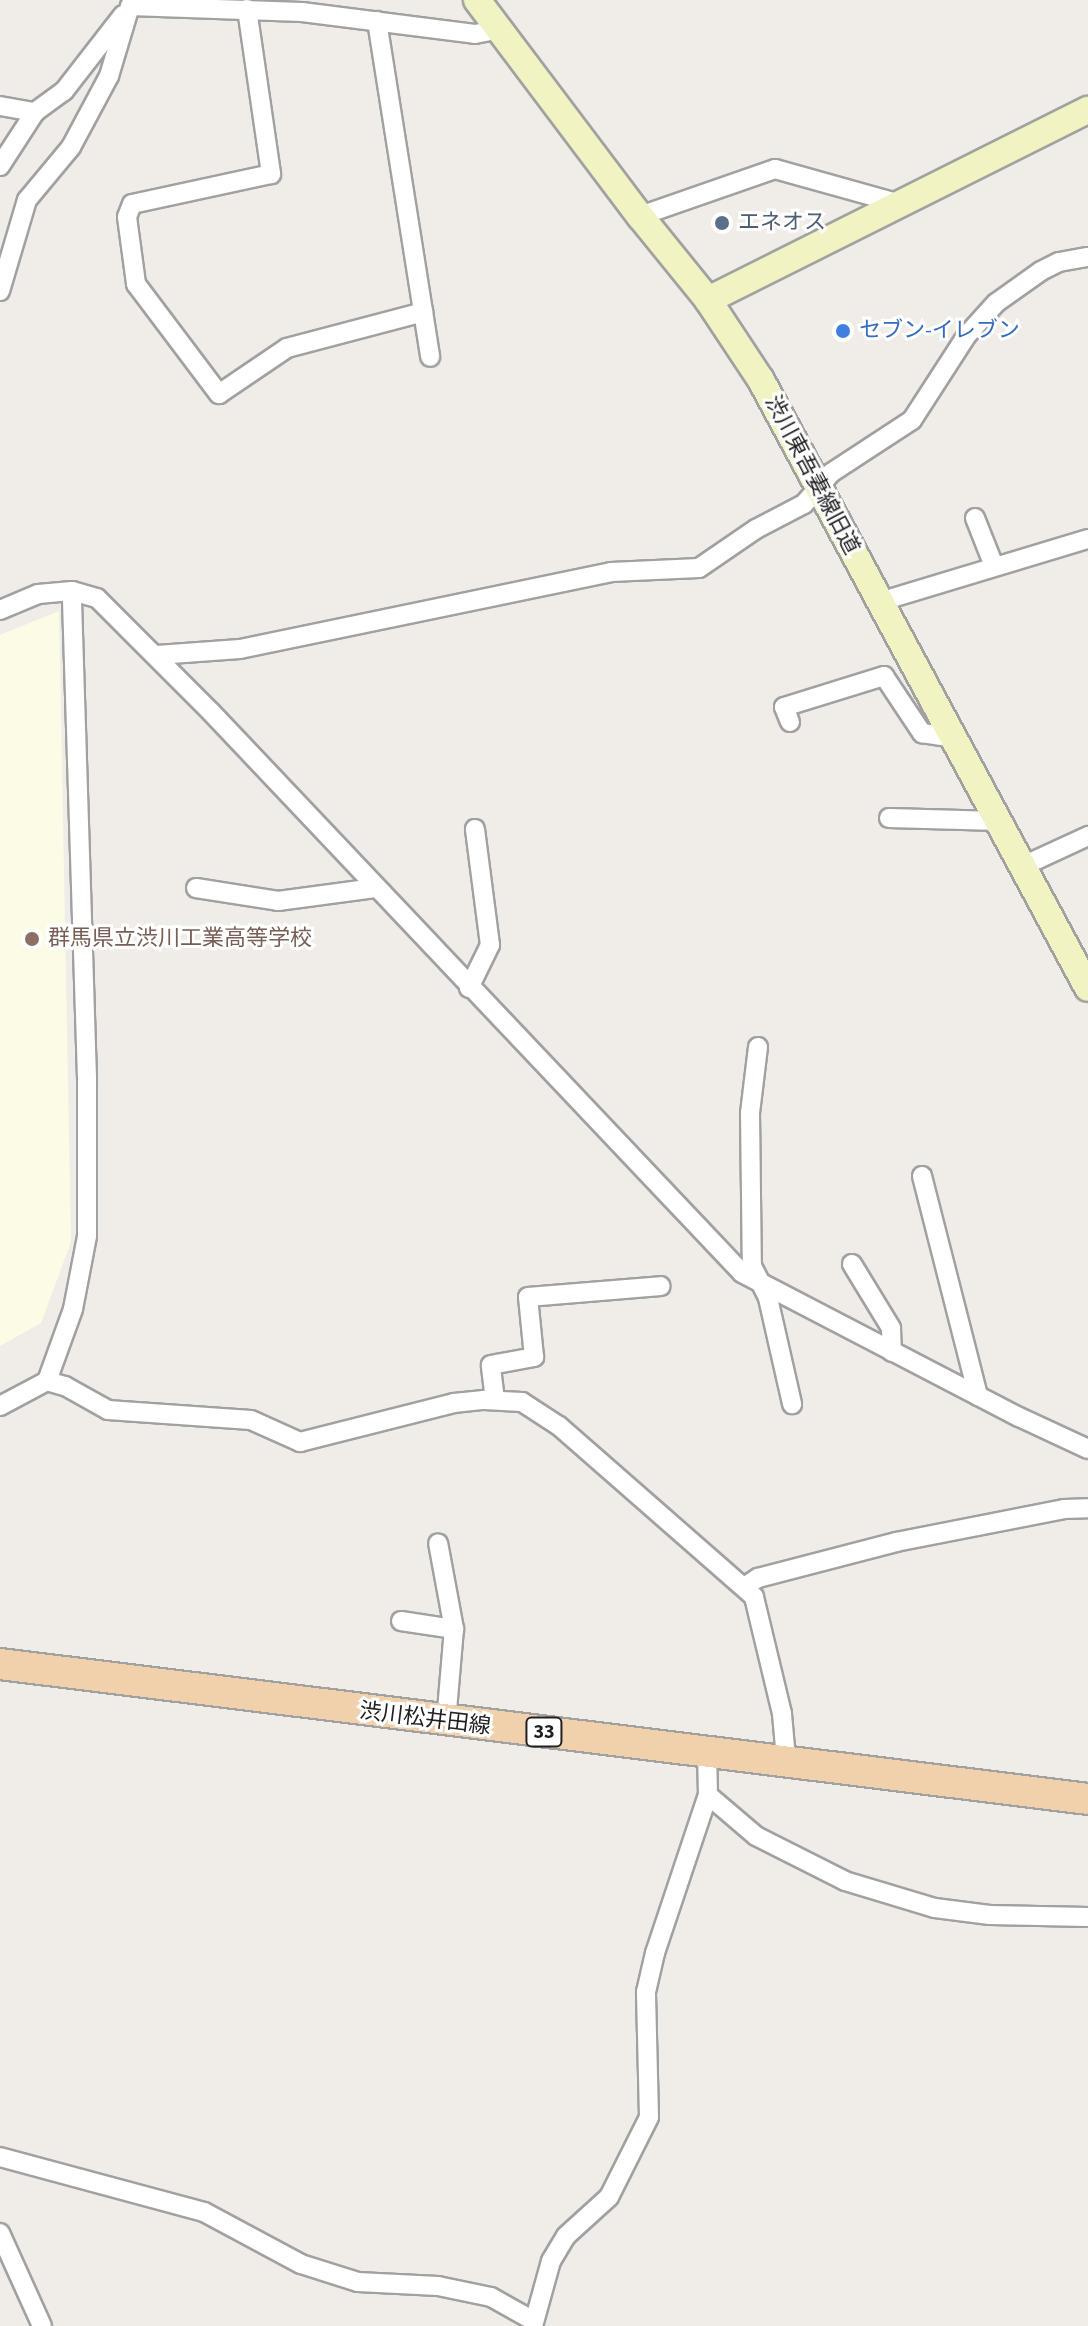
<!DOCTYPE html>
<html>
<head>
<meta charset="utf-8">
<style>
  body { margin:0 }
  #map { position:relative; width:1088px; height:2326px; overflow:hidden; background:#f0ede8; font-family:"Source Sans 3","Noto Sans JP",sans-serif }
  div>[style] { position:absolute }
  .education>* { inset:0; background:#fcfbe5 }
  .roads { filter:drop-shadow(2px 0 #a1a1a1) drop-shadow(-2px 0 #a1a1a1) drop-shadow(0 2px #a1a1a1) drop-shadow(0 -2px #a1a1a1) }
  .street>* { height:18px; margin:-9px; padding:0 9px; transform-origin:9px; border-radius:9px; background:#fff }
  .secondary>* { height:26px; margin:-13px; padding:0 13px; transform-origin:13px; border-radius:13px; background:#f1f3c3 }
  .primary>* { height:30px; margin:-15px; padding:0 15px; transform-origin:15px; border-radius:15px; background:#f1d1ab }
  .dots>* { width:22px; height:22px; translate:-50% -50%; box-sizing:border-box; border:4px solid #fff; border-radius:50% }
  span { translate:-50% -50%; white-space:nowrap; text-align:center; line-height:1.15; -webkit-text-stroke:6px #fff; paint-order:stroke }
  .shield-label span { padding:2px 6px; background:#fff; border:2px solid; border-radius:6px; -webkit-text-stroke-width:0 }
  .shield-label { font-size:20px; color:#202020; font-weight:700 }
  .service-label { font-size:22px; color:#4e5e75 }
  .left { translate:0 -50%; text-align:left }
  .shop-label { font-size:22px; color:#366cbe }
  .street-label { font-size:22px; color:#202020 }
  .education-label { font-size:22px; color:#785e54 }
</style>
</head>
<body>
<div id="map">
  <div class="education">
    <i style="clip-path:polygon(59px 611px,71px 1242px,41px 1323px,0 1346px,0 635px)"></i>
  </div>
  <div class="roads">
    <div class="street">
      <i style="left:130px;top:6px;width:172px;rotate:2deg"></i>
      <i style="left:302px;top:12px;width:174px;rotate:7.2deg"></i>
      <i style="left:475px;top:34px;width:25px;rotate:-11deg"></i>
      <i style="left:247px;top:9px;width:167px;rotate:81.7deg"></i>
      <i style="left:271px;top:174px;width:142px;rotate:167.8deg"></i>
      <i style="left:132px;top:204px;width:14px;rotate:111deg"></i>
      <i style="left:127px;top:217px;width:68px;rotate:82.3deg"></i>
      <i style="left:136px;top:284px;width:138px;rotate:53deg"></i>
      <i style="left:219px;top:394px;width:82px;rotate:-34.1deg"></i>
      <i style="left:287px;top:348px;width:141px;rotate:-14.8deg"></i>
      <i style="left:377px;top:21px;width:340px;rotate:81deg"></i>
      <i style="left:0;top:106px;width:36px;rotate:10deg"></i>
      <i style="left:0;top:166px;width:64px;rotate:-57.1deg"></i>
      <i style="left:35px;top:112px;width:36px;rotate:-36deg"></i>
      <i style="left:64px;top:91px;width:96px;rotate:-52.2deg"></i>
      <i style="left:640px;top:216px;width:143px;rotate:-19.2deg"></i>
      <i style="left:775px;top:169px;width:127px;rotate:15.6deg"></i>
      <i style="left:0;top:291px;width:95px;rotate:-73.5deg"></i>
      <i style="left:27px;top:200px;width:69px;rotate:-50.3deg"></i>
      <i style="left:71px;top:147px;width:81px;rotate:-61.8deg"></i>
      <i style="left:109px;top:76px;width:73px;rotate:-73.3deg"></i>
      <i style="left:975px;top:518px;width:52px;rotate:68.4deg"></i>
      <i style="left:879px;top:602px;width:218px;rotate:-16.8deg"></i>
      <i style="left:0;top:610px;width:41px;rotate:-22.8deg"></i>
      <i style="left:38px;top:594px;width:34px;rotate:-5deg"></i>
      <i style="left:72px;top:591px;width:26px;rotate:16deg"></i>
      <i style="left:97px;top:598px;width:161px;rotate:45deg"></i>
      <i style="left:211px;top:712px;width:772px;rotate:46.57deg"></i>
      <i style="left:742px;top:1273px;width:312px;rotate:27.5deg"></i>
      <i style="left:1019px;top:1417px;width:76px;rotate:24.9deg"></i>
      <i style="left:157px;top:655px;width:83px;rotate:-4.1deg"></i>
      <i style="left:240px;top:649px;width:379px;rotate:-11.7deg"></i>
      <i style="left:611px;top:572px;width:88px;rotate:-2.6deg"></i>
      <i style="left:699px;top:568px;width:69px;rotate:-34.4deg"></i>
      <i style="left:756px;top:529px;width:54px;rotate:-27.5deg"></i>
      <i style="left:804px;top:504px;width:41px;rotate:-48.9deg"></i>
      <i style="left:831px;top:473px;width:97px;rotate:-33.2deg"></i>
      <i style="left:912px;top:420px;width:101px;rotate:-57.1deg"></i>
      <i style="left:967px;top:335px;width:43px;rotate:-47.8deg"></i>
      <i style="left:996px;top:303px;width:55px;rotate:-35.4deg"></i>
      <i style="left:1041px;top:271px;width:20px;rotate:-27deg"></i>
      <i style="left:1059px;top:262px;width:29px;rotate:-10deg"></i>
      <i style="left:790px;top:722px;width:16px;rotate:-112deg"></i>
      <i style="left:784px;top:707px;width:105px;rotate:-17.2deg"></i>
      <i style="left:884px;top:676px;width:69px;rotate:56.3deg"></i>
      <i style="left:922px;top:733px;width:33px;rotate:9deg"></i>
      <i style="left:889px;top:818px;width:110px;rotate:1.6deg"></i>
      <i style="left:1023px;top:866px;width:72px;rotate:-24.8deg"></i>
      <i style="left:196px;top:888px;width:83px;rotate:9deg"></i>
      <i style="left:278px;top:901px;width:98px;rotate:-7.6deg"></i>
      <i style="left:469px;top:988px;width:48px;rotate:-64deg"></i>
      <i style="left:490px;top:945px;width:117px;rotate:-97.4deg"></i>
      <i style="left:758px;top:1047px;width:66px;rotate:96.9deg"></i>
      <i style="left:750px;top:1113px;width:153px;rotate:89.3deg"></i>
      <i style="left:752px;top:1266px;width:36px;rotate:63deg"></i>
      <i style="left:768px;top:1298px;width:109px;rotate:77.2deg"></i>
      <i style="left:922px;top:1176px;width:227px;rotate:75.7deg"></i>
      <i style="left:852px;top:1264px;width:75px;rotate:58.6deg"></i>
      <i style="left:891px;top:1328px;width:24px;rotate:88deg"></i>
      <i style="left:47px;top:1381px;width:19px;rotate:16deg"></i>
      <i style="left:65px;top:1386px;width:49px;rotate:29.2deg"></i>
      <i style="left:108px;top:1410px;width:143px;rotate:4deg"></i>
      <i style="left:251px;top:1420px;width:54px;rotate:24.2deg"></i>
      <i style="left:300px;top:1442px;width:159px;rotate:-14.2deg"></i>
      <i style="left:454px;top:1403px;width:30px;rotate:-6deg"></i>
      <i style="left:484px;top:1400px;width:38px;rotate:3deg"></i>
      <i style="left:522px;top:1402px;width:44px;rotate:33deg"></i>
      <i style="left:559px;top:1426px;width:259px;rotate:41.2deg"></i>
      <i style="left:754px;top:1597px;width:120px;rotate:76.5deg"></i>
      <i style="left:782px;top:1714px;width:45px;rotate:84.9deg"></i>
      <i style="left:495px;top:1400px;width:35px;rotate:-97deg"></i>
      <i style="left:491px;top:1365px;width:44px;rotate:-10.5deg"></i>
      <i style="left:534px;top:1357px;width:60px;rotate:-95.7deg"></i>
      <i style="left:528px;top:1297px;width:133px;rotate:-4.7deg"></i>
      <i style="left:0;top:1406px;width:53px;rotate:-28deg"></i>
      <i style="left:47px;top:1381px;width:77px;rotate:-70.1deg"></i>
      <i style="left:73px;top:1309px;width:74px;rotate:-79.1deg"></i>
      <i style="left:87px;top:1236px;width:158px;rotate:-90deg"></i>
      <i style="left:87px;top:1078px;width:487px;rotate:-91.8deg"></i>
      <i style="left:744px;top:1587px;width:17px;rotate:-33deg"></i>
      <i style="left:758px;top:1578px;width:143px;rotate:-14.6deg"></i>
      <i style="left:896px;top:1542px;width:171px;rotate:-11.1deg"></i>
      <i style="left:1064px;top:1509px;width:24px;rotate:-2deg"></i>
      <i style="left:401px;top:1621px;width:54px;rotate:8.6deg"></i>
      <i style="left:454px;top:1629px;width:87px;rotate:-100.5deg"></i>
      <i style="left:446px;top:1722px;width:93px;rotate:-85.1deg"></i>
      <i style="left:708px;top:1795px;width:63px;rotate:40.5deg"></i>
      <i style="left:756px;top:1836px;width:100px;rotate:26.8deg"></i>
      <i style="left:845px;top:1881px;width:94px;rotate:16.7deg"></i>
      <i style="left:935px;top:1908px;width:55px;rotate:7.3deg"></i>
      <i style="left:990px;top:1915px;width:98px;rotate:1.2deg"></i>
      <i style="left:0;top:2157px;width:211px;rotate:15.1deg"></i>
      <i style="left:204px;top:2212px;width:110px;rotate:28.2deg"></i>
      <i style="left:301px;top:2264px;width:60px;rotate:17.5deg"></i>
      <i style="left:358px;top:2282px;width:80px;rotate:2.9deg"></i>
      <i style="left:438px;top:2286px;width:54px;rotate:11.7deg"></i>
      <i style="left:491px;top:2297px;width:47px;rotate:29.3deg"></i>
      <i style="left:0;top:2233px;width:102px;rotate:65.7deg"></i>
      <i style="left:533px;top:2326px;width:67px;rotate:-74.5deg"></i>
      <i style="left:551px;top:2261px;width:29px;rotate:-59deg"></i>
      <i style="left:566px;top:2236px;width:58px;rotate:-42.2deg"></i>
      <i style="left:609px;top:2197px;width:89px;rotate:-63.4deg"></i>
      <i style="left:649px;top:2117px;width:125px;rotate:-91.4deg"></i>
      <i style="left:646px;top:1992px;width:40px;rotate:-77deg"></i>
      <i style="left:655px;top:1953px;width:167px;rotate:-71.5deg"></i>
      <i style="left:708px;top:1795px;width:44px;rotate:-91.3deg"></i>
    </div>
    <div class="secondary">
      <i style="left:477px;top:0;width:271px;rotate:53deg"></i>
      <i style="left:640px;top:216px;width:108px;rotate:51deg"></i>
      <i style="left:708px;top:300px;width:96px;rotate:56.5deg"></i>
      <i style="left:761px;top:380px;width:690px;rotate:61.73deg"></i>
      <i style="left:708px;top:300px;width:425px;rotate:-26.6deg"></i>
    </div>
    <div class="primary">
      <i style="left:0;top:1664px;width:1096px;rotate:7.07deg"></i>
    </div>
  </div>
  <div class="dots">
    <i style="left:722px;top:223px;background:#5c6f8a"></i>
    <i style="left:843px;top:331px;background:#3f7fe0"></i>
    <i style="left:32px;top:939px;background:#8d6e63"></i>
  </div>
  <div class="shield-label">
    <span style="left:544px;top:1732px">33</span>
  </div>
  <div class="service-label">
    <span class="left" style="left:738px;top:223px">エネオス</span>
  </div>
  <div class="shop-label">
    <span class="left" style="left:859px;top:331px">セブン-イレブン</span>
  </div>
  <div class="street-label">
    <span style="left:812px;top:475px;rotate:62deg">渋川東吾妻線旧道</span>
    <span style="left:425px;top:1719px;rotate:7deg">渋川松井田線</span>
  </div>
  <div class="education-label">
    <span class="left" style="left:48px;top:939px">群馬県立渋川工業高等学校</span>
  </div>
</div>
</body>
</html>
